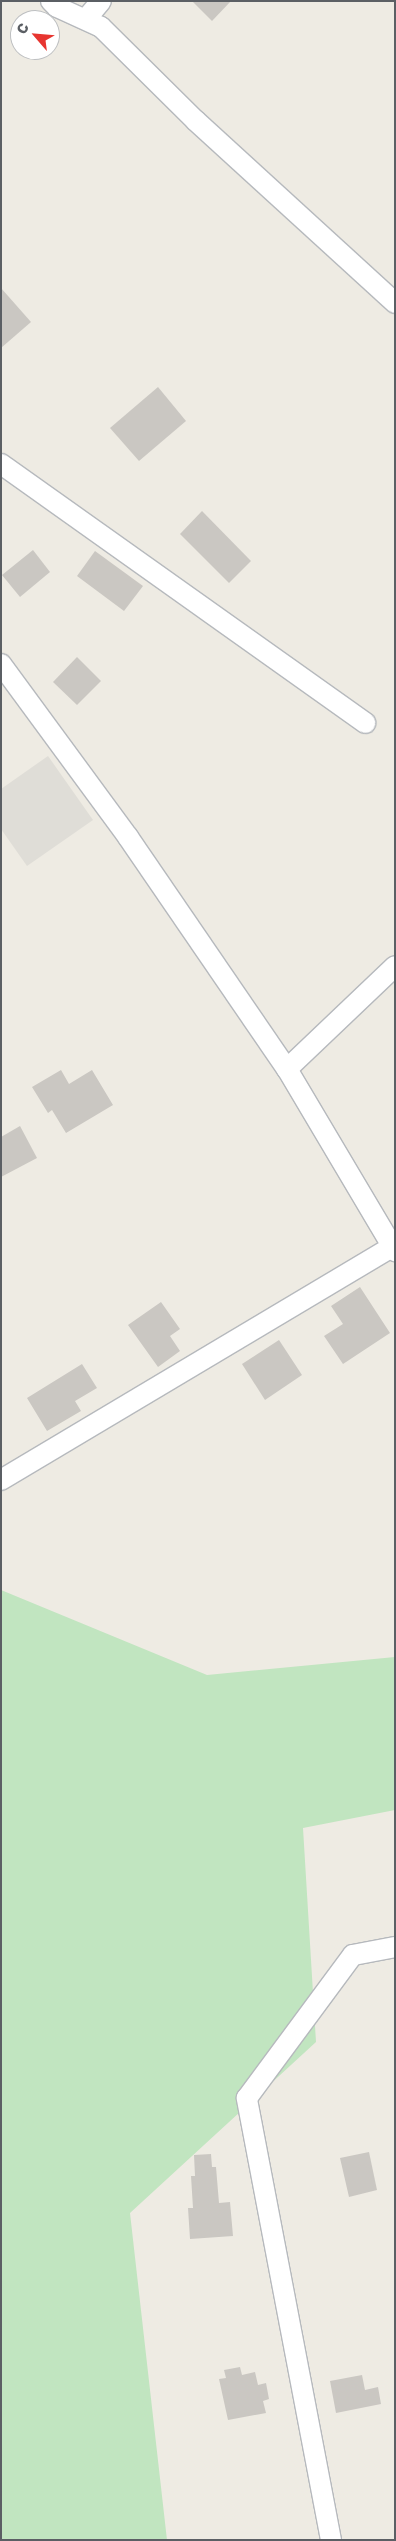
<!DOCTYPE html>
<html>
<head>
<meta charset="utf-8">
<style>
  body { margin:0 }
  #map { position:relative; width:396px; height:2541px; overflow:hidden; background:#eeebe3; font-family:"Golos Text",sans-serif }
  div>[style] { position:absolute }
  .industrial>* { inset:0; background:#dfddd7 }
  .green>* { inset:0; background:#c1e5c0 }
  .building>* { inset:0; background:#cac7c2 }
  .roads { filter:drop-shadow(1px 0 #b6b9bd) drop-shadow(-1px 0 #b6b9bd) drop-shadow(0 1px #b6b9bd) drop-shadow(0 -1px #b6b9bd) }
  .street>* { height:20px; margin:-10px; padding:0 10px; transform-origin:10px; border-radius:10px; background:#fff }
  span { translate:-50% -50%; white-space:nowrap; text-align:center; line-height:1.15; -webkit-text-stroke:4px #fff; paint-order:stroke }
  .frame { position:absolute; inset:0; border:2px solid #5b5f64; pointer-events:none }
  .north { position:absolute; left:10px; top:10px; width:50px; height:50px; box-sizing:border-box; background:#fff; border:1px solid #bdbfc1; border-radius:50%; rotate:297deg; font-size:14px; font-weight:700; line-height:20px; text-align:center; color:#5b5f64 }
  .north::after { content:''; display:block; margin:auto; width:18px; height:22px; background:#e73530; clip-path:polygon(50% 0,100% 100%,50% 72%,0 100%) }
</style>
</head>
<body>
<div id="map">
  <div class="industrial">
    <i style="clip-path:polygon(48px 756px,93px 820px,27px 866px,1px 829px,1px 789px)"></i>
  </div>
  <div class="green">
    <i style="clip-path:polygon(1px 1590px,207px 1675px,395px 1657px,395px 1810px,303px 1828px,316px 2042px,130px 2213px,167px 2540px,1px 2540px)"></i>
  </div>
  <div class="building">
    <i style="clip-path:polygon(192px 1px,231px 1px,212px 21px)"></i>
    <i style="clip-path:polygon(1px 288px,31px 322px,1px 348px)"></i>
    <i style="clip-path:polygon(158px 387px,186px 421px,139px 461px,110px 428px)"></i>
    <i style="clip-path:polygon(202px 511px,251px 561px,229px 583px,180px 534px)"></i>
    <i style="clip-path:polygon(33px 550px,50px 572px,20px 597px,2px 575px)"></i>
    <i style="clip-path:polygon(95px 551px,143px 586px,124px 611px,77px 576px)"></i>
    <i style="clip-path:polygon(77px 657px,101px 681px,77px 705px,53px 682px)"></i>
    <i style="clip-path:polygon(61px 1070px,69px 1084px,92px 1070px,113px 1105px,66px 1133px,52px 1110px,48px 1113px,32px 1087px)"></i>
    <i style="clip-path:polygon(20px 1126px,37px 1158px,1px 1177px,1px 1137px)"></i>
    <i style="clip-path:polygon(360px 1287px,390px 1333px,343px 1364px,324px 1336px,343px 1324px,331px 1306px)"></i>
    <i style="clip-path:polygon(161px 1302px,180px 1329px,170px 1336px,180px 1351px,158px 1367px,128px 1325px)"></i>
    <i style="clip-path:polygon(279px 1340px,302px 1375px,265px 1400px,242px 1364px)"></i>
    <i style="clip-path:polygon(82px 1364px,97px 1388px,75px 1401px,81px 1411px,47px 1431px,27px 1398px)"></i>
    <i style="clip-path:polygon(369px 2152px,377px 2190px,349px 2197px,340px 2158px)"></i>
    <i style="clip-path:polygon(211px 2154px,212px 2167px,216px 2167px,219px 2203px,230px 2202px,233px 2236px,190px 2239px,188px 2208px,193px 2208px,191px 2176px,195px 2176px,194px 2155px)"></i>
    <i style="clip-path:polygon(240px 2367px,242px 2375px,255px 2372px,258px 2385px,266px 2383px,269px 2399px,263px 2401px,266px 2413px,228px 2420px,219px 2379px,226px 2378px,224px 2370px)"></i>
    <i style="clip-path:polygon(362px 2375px,365px 2390px,378px 2387px,381px 2404px,336px 2413px,330px 2381px)"></i>
  </div>
  <div class="roads">
    <div class="street">
      <i style="left:51px;top:1px;width:8px;rotate:45deg"></i>
      <i style="left:57px;top:7px;width:48px;rotate:24.4deg"></i>
      <i style="left:101px;top:27px;width:134px;rotate:44.7deg"></i>
      <i style="left:196px;top:121px;width:270px;rotate:42.4deg"></i>
      <i style="left:86px;top:19px;width:23px;rotate:-50deg"></i>
      <i style="left:1px;top:464px;width:447px;rotate:35.4deg"></i>
      <i style="left:1px;top:664px;width:215px;rotate:53.7deg"></i>
      <i style="left:128px;top:837px;width:281px;rotate:55.6deg"></i>
      <i style="left:287px;top:1069px;width:212px;rotate:59.3deg"></i>
      <i style="left:287px;top:1069px;width:149px;rotate:-43.6deg"></i>
      <i style="left:1px;top:1480px;width:455px;rotate:-30.8deg"></i>
      <i style="left:331px;top:2540px;width:450px;rotate:-100.8deg"></i>
      <i style="left:247px;top:2098px;width:178px;rotate:-53.5deg"></i>
      <i style="left:353px;top:1955px;width:43px;rotate:-10.8deg"></i>
    </div>
  </div>
  <div class="frame"></div>
  <div class="north">С</div>
</div>
</body>
</html>
